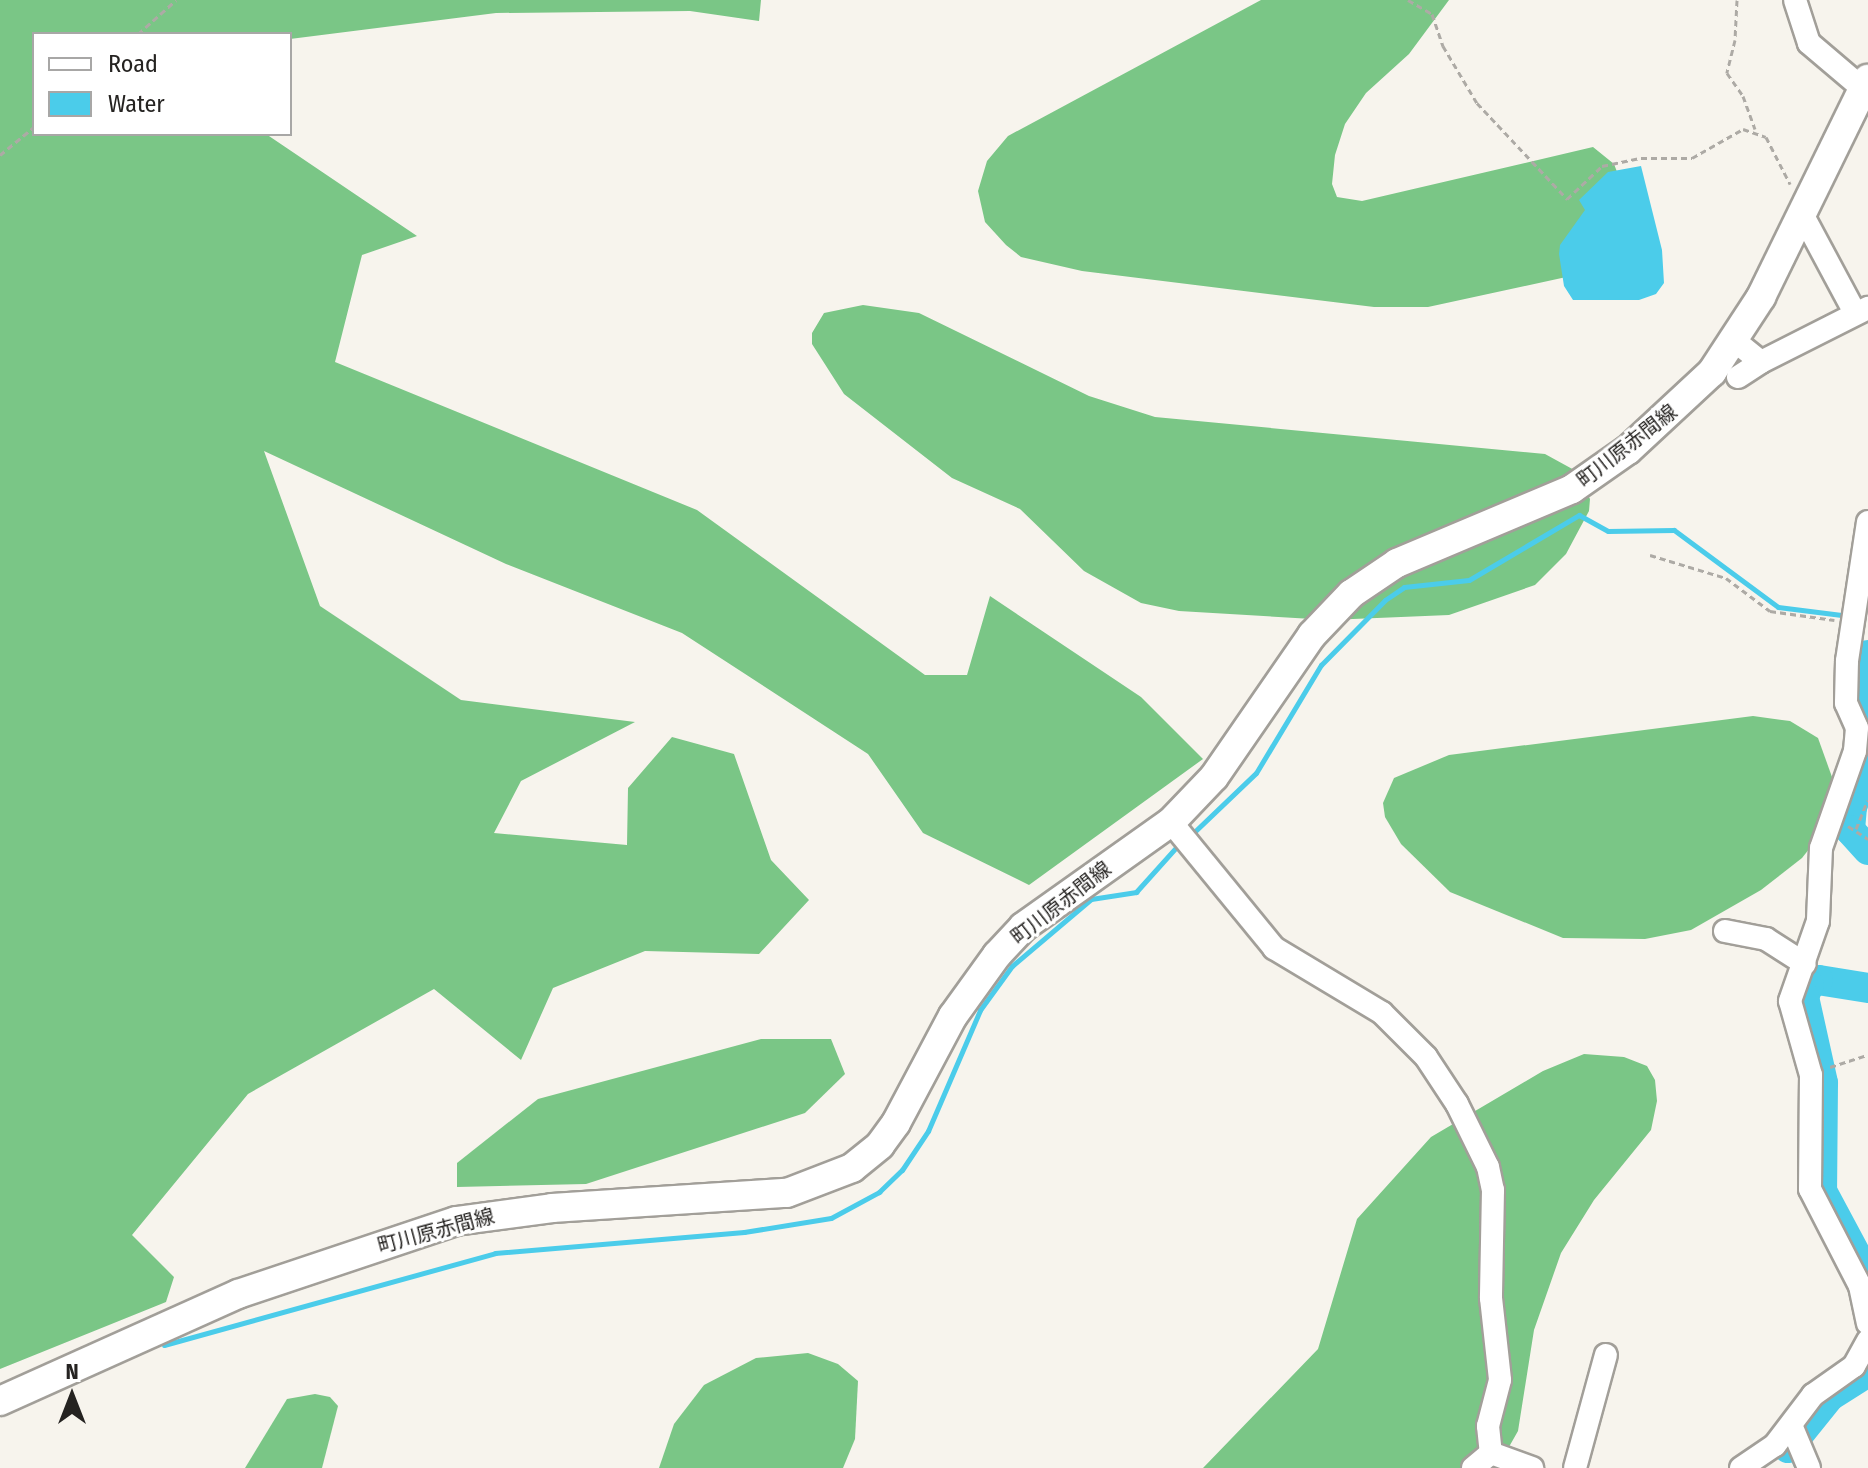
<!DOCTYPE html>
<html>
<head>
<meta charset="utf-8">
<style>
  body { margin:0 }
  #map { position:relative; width:1868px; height:1468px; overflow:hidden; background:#f7f4ed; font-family:"Fira Sans Condensed","Noto Sans JP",sans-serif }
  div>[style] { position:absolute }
  .forest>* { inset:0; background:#7ac686 }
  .water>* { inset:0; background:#4bccea }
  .stream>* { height:5px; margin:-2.5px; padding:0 2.5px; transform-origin:2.5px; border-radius:2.5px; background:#4bccea }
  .river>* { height:30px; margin:-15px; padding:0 15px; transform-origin:15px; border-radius:15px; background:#4bccea }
  .path>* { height:3px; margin-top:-1.5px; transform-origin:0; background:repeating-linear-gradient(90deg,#adaaa5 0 6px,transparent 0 10px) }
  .roads { filter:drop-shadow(2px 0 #a29f99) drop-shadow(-2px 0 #a29f99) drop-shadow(0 2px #a29f99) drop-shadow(0 -2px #a29f99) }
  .minor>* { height:22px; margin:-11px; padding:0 11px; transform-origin:11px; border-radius:11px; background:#fff }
  .major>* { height:28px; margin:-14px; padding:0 14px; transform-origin:14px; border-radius:14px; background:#fff }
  span { translate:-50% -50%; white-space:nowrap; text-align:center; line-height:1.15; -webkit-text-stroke:6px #fff; paint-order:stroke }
  .street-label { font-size:20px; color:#252321 }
  .legend { position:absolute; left:32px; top:32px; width:260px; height:104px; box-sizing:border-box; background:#fff; border:2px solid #a8a7a6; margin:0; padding:10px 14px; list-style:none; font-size:24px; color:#252321 }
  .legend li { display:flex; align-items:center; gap:16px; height:40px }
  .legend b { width:40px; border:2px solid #a8a7a6 }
  .north { position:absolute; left:32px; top:1356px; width:80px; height:80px; -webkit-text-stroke:6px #fff; paint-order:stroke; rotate:0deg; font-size:22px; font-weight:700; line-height:32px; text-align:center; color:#252321 }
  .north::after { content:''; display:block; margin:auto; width:28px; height:36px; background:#252321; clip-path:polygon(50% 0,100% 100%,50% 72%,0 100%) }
</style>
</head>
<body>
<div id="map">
  <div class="forest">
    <i style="clip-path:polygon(0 0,761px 0,759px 21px,690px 11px,496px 13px,290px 39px,290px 34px,34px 34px,34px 134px,266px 134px,417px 236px,362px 255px,335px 362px,697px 510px,925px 675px,967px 675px,990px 596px,1141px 697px,1203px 759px,1029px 885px,923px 833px,868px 754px,682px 633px,506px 564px,264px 451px,320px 606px,461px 700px,635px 722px,521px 781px,494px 833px,627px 845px,628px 788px,672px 737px,734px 754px,771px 860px,809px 900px,759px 954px,645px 951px,553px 988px,521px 1060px,434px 989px,248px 1094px,132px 1235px,174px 1277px,166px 1302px,0 1369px)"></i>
    <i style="clip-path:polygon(1261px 0,1449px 0,1409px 54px,1366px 93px,1345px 124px,1335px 155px,1332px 184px,1337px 197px,1362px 201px,1593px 147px,1614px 164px,1619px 177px,1580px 274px,1428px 307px,1374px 307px,1082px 271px,1021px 257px,1006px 245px,985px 222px,978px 191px,987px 161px,1008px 136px)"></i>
    <i style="clip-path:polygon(863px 305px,919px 313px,1089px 396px,1155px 417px,1545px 454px,1576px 471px,1590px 499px,1589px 511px,1566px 554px,1535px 585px,1449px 615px,1329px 620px,1179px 611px,1141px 603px,1084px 571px,1020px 509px,952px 478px,844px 394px,812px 344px,812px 333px,824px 313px)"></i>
    <i style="clip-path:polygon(1753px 716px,1790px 721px,1818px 738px,1832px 777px,1825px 829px,1802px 858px,1761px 890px,1691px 930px,1645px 939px,1563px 938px,1450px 892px,1401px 844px,1385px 817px,1383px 803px,1394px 778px,1449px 755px)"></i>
    <i style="clip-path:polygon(761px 1039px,831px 1039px,845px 1074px,805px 1113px,586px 1184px,457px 1187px,457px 1163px,538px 1099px)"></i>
    <i style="clip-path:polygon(1584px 1054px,1624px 1057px,1647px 1066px,1655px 1080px,1657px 1101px,1651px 1130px,1594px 1200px,1561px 1253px,1534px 1330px,1518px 1431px,1497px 1468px,1203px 1468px,1318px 1349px,1357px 1219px,1431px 1137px,1543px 1071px)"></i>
    <i style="clip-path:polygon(808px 1353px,838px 1364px,858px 1381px,855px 1439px,843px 1468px,659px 1468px,674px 1424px,704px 1385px,756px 1358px)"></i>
    <i style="clip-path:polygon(315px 1394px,330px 1397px,338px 1406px,322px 1468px,245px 1468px,287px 1399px)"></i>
  </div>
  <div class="water">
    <i style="clip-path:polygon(1641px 166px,1662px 250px,1664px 283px,1656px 294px,1639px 300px,1573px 300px,1564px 286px,1559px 254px,1560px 245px,1585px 210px,1579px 200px,1608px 172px)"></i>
  </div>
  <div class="stream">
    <i style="left:1190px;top:836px;width:91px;rotate:-43.7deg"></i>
    <i style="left:1256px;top:773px;width:126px;rotate:-59deg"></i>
    <i style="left:1321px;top:665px;width:91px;rotate:-45.4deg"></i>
    <i style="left:1385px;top:600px;width:23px;rotate:-34deg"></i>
    <i style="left:1404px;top:587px;width:65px;rotate:-6.1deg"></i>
    <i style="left:1469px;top:580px;width:128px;rotate:-30.6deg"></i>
    <i style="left:1579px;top:515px;width:33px;rotate:29deg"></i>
    <i style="left:1608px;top:531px;width:66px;rotate:-0.9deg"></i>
    <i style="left:1674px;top:530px;width:129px;rotate:36.5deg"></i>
    <i style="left:1778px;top:607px;width:72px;rotate:7.2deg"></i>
    <i style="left:164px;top:1345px;width:344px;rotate:-15.5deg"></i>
    <i style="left:495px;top:1253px;width:250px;rotate:-4.8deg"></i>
    <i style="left:744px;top:1232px;width:88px;rotate:-9.1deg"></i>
    <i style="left:831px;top:1218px;width:55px;rotate:-28.4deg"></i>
    <i style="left:879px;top:1192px;width:32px;rotate:-44deg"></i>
    <i style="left:902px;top:1170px;width:47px;rotate:-56.3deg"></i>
    <i style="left:928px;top:1131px;width:132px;rotate:-66.7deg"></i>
    <i style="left:980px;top:1010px;width:54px;rotate:-54deg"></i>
    <i style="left:1012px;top:966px;width:104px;rotate:-40.3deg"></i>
    <i style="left:1091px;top:899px;width:46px;rotate:-8.8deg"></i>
    <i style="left:1136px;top:892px;width:64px;rotate:-48.1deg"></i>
    <i style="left:1781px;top:1454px;width:9px;rotate:-41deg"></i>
    <i style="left:1788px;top:1448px;width:22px;rotate:66deg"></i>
  </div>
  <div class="river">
    <i style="left:1868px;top:655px;width:16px;rotate:105deg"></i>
    <i style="left:1864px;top:670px;width:42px;rotate:84.6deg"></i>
    <i style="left:1868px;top:766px;width:44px;rotate:111.3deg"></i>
    <i style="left:1852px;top:807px;width:23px;rotate:95deg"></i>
    <i style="left:1850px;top:830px;width:27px;rotate:48deg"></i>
    <i style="left:1868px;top:988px;width:51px;rotate:-170.9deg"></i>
    <i style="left:1818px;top:980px;width:10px;rotate:151deg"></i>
    <i style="left:1809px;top:985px;width:13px;rotate:113deg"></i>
    <i style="left:1804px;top:997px;width:88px;rotate:77.5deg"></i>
    <i style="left:1823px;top:1083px;width:108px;rotate:90.5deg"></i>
    <i style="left:1822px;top:1191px;width:98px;rotate:61.9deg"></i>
    <i style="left:1788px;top:1448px;width:67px;rotate:-51.1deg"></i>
    <i style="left:1830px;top:1396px;width:45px;rotate:-32.3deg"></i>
  </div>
  <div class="path">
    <i style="left:1408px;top:0;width:28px;rotate:30deg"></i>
    <i style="left:1432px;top:14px;width:34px;rotate:71deg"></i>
    <i style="left:1443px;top:46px;width:66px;rotate:59.2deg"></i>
    <i style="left:1477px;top:103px;width:132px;rotate:46.8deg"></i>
    <i style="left:1567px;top:199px;width:48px;rotate:-43.3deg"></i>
    <i style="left:1602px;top:166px;width:40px;rotate:-12deg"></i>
    <i style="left:1641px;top:158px;width:51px"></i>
    <i style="left:1692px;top:158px;width:59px;rotate:-29.6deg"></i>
    <i style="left:1743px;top:129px;width:24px;rotate:19deg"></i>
    <i style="left:1766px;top:137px;width:53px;rotate:62.9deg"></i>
    <i style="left:1737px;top:0;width:40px;rotate:92.9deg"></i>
    <i style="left:1735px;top:40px;width:34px;rotate:104deg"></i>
    <i style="left:1727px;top:73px;width:28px;rotate:55deg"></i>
    <i style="left:1743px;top:96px;width:35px;rotate:70deg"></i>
    <i style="left:138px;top:34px;width:51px;rotate:-41.8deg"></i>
    <i style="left:0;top:155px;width:44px;rotate:-39.5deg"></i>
    <i style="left:1650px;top:555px;width:79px;rotate:16.8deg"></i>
    <i style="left:1726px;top:578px;width:55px;rotate:36.9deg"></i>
    <i style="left:1770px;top:611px;width:65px;rotate:8deg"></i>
    <i style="left:1848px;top:826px;width:24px;rotate:33deg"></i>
    <i style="left:1856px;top:829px;width:31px;rotate:-68deg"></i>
    <i style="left:1830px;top:1067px;width:40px;rotate:-18deg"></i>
  </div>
  <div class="roads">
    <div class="minor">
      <i style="left:1795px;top:0;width:45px;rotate:72deg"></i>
      <i style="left:1809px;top:43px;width:77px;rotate:40.3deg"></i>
      <i style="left:1802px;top:214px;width:112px;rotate:61.8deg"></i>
      <i style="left:1735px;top:341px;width:33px;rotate:39deg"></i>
      <i style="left:1761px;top:362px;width:120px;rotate:-26.8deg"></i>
      <i style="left:1738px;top:377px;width:27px;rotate:-33deg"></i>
      <i style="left:1868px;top:522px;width:141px;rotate:98.6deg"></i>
      <i style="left:1847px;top:661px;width:42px;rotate:91.4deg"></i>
      <i style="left:1846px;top:703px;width:27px;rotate:66deg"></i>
      <i style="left:1857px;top:728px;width:23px;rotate:95deg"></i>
      <i style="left:1855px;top:751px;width:103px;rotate:109.3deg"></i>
      <i style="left:1821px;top:848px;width:73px;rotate:92.4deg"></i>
      <i style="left:1818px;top:921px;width:85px;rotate:109.3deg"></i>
      <i style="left:1790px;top:1001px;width:77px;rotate:74.2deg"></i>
      <i style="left:1811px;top:1075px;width:114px;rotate:90.5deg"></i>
      <i style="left:1810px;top:1189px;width:109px;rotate:62.7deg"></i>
      <i style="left:1860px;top:1286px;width:38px;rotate:78deg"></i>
      <i style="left:1171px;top:822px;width:163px;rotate:50.7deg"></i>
      <i style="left:1274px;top:948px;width:126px;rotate:31deg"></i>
      <i style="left:1382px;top:1013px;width:62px;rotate:45deg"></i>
      <i style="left:1426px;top:1057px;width:56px;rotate:56.6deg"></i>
      <i style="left:1457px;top:1104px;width:70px;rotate:63.8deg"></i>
      <i style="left:1488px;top:1167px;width:24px;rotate:78deg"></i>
      <i style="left:1493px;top:1190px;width:108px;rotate:91.1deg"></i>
      <i style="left:1491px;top:1298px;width:82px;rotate:83.7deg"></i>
      <i style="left:1500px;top:1380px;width:48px;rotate:104.6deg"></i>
      <i style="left:1488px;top:1426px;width:27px;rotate:84deg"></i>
      <i style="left:1725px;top:931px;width:42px;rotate:11deg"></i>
      <i style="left:1766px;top:939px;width:46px;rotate:32.7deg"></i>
      <i style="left:1791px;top:1425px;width:47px;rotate:67.3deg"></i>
      <i style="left:1473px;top:1468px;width:23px;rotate:-40deg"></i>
      <i style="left:1491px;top:1453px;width:44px;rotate:20.1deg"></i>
      <i style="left:1575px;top:1468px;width:117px;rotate:-74.7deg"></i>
      <i style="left:1741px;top:1468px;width:41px;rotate:-34.1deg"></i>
      <i style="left:1775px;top:1445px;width:63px;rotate:-52.8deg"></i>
      <i style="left:1813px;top:1395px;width:50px;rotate:-35.3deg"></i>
      <i style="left:1854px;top:1366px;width:29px;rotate:-61deg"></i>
    </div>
    <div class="major">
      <i style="left:0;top:1401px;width:261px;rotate:-24.2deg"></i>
      <i style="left:238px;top:1294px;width:230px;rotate:-18.5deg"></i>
      <i style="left:456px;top:1221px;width:97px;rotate:-7.7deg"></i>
      <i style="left:552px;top:1208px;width:235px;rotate:-3.7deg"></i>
      <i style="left:787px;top:1193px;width:70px;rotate:-21deg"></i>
      <i style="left:852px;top:1168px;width:36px;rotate:-39deg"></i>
      <i style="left:880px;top:1145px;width:27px;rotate:-54deg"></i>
      <i style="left:896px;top:1123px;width:121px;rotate:-62deg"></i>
      <i style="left:953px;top:1016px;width:75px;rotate:-54.2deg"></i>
      <i style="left:997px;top:955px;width:38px;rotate:-47deg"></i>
      <i style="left:1023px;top:927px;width:181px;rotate:-35.4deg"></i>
      <i style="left:1171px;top:822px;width:62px;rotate:-46.3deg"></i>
      <i style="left:1214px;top:777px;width:173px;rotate:-55.4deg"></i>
      <i style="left:1312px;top:635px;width:57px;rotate:-46.4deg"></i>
      <i style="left:1351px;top:594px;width:55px;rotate:-34deg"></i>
      <i style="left:1397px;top:563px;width:190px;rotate:-22.9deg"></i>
      <i style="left:1572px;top:489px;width:68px;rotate:-34.9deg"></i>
      <i style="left:1628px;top:450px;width:115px;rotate:-42.9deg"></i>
      <i style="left:1712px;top:372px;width:90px;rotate:-56.8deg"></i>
      <i style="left:1761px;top:297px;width:243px;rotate:-63.9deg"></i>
    </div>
  </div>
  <div class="street-label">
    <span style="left:1627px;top:446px;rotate:-38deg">町川原赤間線</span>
    <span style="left:1061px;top:903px;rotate:-38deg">町川原赤間線</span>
    <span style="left:436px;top:1231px;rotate:-15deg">町川原赤間線</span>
  </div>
  <ul class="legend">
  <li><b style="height:10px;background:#fff"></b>Road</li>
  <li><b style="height:22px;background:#4bccea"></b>Water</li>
  </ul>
  <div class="north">N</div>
</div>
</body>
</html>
